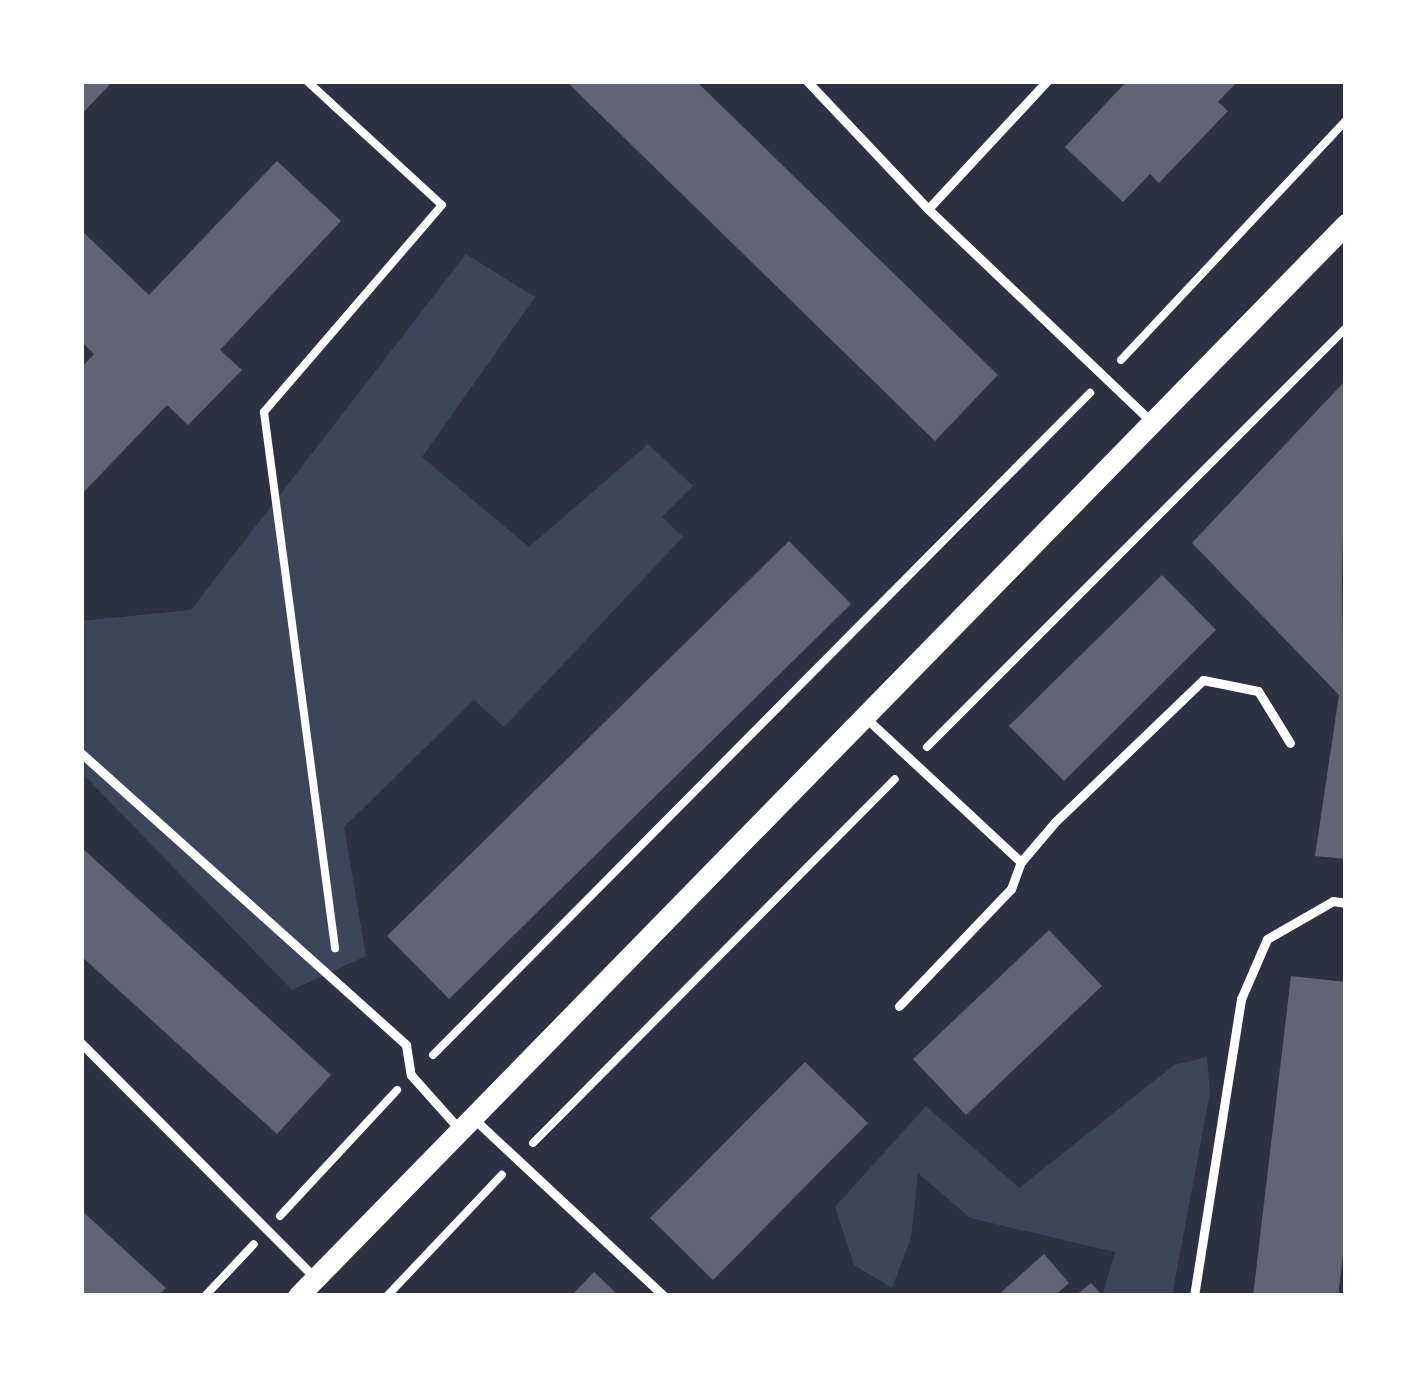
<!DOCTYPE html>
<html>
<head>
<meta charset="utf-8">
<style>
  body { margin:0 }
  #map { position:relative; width:1427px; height:1377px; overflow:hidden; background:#2d3142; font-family:Lato,sans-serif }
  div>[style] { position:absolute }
  .green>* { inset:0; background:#3c4559 }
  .building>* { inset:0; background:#626471 }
  .path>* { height:8px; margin:-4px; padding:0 4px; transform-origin:4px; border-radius:4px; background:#fff }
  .service>* { height:9px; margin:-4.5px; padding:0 4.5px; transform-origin:4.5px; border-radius:4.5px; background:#fff }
  .tertiary>* { height:21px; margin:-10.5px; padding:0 10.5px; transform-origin:10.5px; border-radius:10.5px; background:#fff }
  span { translate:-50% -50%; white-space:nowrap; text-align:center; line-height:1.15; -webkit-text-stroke:10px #fff; paint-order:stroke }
  .frame { position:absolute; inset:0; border:84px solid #fff; pointer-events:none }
</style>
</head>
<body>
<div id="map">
  <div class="green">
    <i style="clip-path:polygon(466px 254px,535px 297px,422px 457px,529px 547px,648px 444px,693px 486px,662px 517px,683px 537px,504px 727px,474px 700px,344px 827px,366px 956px,292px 990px,81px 772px,81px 621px,191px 610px)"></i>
    <i style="clip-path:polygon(1207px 1057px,1210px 1093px,1172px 1296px,1102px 1296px,1115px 1252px,970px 1218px,918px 1173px,911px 1238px,892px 1288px,854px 1265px,835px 1207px,926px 1106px,1019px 1188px,1174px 1065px)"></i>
  </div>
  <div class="building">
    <i style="clip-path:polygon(81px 81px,113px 81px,81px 115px)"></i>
    <i style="clip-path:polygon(566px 81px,696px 81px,998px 375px,935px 441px)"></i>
    <i style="clip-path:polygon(1127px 81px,1238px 81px,1218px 102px,1228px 111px,1159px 183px,1150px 174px,1123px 202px,1065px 147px)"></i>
    <i style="clip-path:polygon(277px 161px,341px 221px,220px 350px,242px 370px,188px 425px,167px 405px,81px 495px,81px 368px,94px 354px,81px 341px,81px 230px,149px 295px)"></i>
    <i style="clip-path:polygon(1346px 380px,1342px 581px,1346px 859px,1315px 856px,1339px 695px,1192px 543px)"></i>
    <i style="clip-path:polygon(789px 541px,851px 604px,449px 999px,387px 936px)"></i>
    <i style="clip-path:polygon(1162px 575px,1216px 630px,1064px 781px,1009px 726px)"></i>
    <i style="clip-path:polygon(81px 847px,331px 1075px,277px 1134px,81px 956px)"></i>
    <i style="clip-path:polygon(1049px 930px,1102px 986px,966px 1115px,913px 1059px)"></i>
    <i style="clip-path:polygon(1291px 976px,1346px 982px,1346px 1231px,1338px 1296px,1253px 1296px)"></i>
    <i style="clip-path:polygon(805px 1062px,868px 1123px,713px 1280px,650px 1218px)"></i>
    <i style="clip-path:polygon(81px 1210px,166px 1288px,158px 1296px,81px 1296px)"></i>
    <i style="clip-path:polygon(1044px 1254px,1069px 1283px,1054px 1296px,997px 1296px)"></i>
    <i style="clip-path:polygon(594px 1272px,619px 1296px,571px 1296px)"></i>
    <i style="clip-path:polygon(1091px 1283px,1103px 1296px,1075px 1296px)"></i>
  </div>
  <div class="path">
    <i style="left:307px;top:81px;width:183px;rotate:42.6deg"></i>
    <i style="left:442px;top:205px;width:273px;rotate:130.7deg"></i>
    <i style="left:264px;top:412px;width:541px;rotate:82.45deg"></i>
    <i style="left:1121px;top:360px;width:329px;rotate:-46.8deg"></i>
    <i style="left:927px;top:747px;width:593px;rotate:-45deg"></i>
    <i style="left:433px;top:1055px;width:933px;rotate:-45.22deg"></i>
    <i style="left:533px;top:1143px;width:513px;rotate:-45.16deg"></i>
    <i style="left:280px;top:1216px;width:172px;rotate:-47.1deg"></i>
    <i style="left:205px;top:1296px;width:71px;rotate:-46.7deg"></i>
    <i style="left:387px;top:1296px;width:167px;rotate:-46.5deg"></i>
  </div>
  <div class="service">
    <i style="left:807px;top:81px;width:176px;rotate:46.6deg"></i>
    <i style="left:928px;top:209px;width:311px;rotate:43.6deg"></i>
    <i style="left:928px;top:209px;width:175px;rotate:-47.1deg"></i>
    <i style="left:867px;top:719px;width:210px;rotate:42.9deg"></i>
    <i style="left:81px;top:753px;width:437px;rotate:41.9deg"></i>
    <i style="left:406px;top:1045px;width:30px;rotate:81deg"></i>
    <i style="left:411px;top:1075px;width:75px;rotate:48.2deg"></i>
    <i style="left:899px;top:1006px;width:162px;rotate:-46.3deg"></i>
    <i style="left:1011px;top:889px;width:29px;rotate:-70deg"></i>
    <i style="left:1021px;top:862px;width:52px;rotate:-49.6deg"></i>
    <i style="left:1055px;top:822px;width:205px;rotate:-43.8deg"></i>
    <i style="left:1203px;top:680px;width:56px;rotate:11.3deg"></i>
    <i style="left:1258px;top:691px;width:61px;rotate:58.4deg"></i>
    <i style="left:81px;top:1043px;width:332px;rotate:45.1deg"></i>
    <i style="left:474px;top:1119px;width:260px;rotate:43deg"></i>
    <i style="left:1194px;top:1296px;width:301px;rotate:-81deg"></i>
    <i style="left:1241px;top:999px;width:65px;rotate:-66.6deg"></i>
    <i style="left:1267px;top:939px;width:76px;rotate:-29.9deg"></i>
    <i style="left:1333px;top:901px;width:13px;rotate:9deg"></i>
  </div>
  <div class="tertiary">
    <i style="left:298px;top:1296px;width:1499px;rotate:-45.65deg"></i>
  </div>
  <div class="frame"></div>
</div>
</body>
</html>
